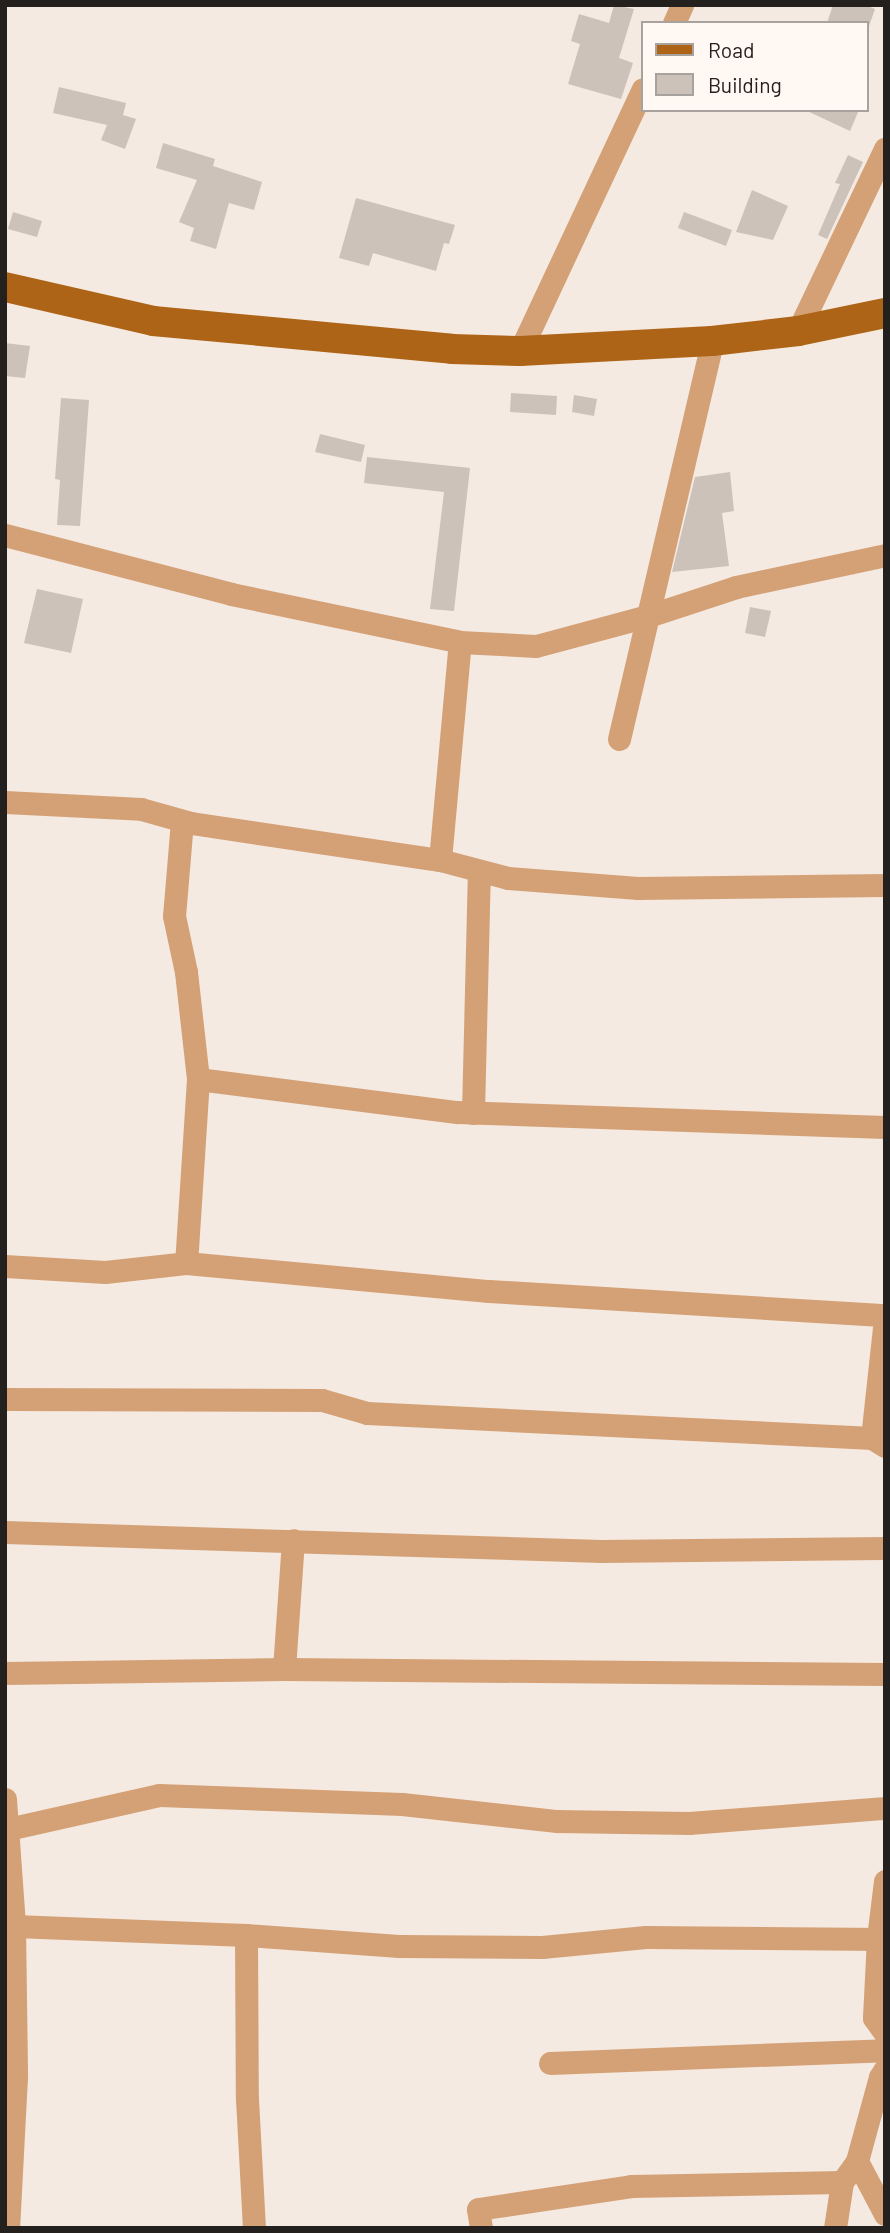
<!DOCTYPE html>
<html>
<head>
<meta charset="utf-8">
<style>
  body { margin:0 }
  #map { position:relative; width:890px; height:2233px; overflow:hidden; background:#f5eae1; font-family:Barlow,sans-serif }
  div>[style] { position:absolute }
  .building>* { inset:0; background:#ccc2ba }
  .minor>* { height:23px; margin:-11.5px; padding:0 11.5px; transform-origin:11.5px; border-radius:11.5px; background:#d4a177 }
  .major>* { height:30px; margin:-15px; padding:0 15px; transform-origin:15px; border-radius:15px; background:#ad6417 }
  span { translate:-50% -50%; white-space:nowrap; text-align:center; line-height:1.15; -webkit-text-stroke:6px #fff8f3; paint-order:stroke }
  .frame { position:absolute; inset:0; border:7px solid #24201d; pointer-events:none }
  .legend { position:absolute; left:641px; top:21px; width:228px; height:91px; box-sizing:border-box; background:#fff8f3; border:2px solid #a7a29d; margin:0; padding:9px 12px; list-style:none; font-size:21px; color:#24201d }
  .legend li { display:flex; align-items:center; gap:14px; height:35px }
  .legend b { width:35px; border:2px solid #a7a29d }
</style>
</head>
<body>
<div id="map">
  <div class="building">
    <i style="clip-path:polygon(614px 5px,634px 9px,619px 58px,633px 63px,621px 99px,568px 84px,580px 44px,571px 41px,579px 14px,609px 23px)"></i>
    <i style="clip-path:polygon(833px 5px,865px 5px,875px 9px,869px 26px,867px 23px,827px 23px)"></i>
    <i style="clip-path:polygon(59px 87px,126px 103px,123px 115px,136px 119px,125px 149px,101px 140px,107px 125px,53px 113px)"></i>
    <i style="clip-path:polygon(805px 110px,859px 110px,850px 131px)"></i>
    <i style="clip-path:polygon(163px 143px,215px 159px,213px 166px,262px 182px,254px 210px,229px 203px,216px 249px,190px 241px,194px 228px,179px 222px,197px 180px,156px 168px)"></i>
    <i style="clip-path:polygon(848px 155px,863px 162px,827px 239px,818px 235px,840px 184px,835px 183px)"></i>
    <i style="clip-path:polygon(752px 190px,788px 206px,773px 240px,736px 232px)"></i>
    <i style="clip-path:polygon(356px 198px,455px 225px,449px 244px,444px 243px,436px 271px,373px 253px,369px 266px,339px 258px)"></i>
    <i style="clip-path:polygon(13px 212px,42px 221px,37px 237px,8px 229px)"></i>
    <i style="clip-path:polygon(684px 212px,732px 230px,726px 246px,678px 228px)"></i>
    <i style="clip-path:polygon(5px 343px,30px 346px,25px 378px,5px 376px)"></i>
    <i style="clip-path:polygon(511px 393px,557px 396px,556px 415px,510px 412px)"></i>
    <i style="clip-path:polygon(574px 395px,597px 399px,594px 416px,572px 412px)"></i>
    <i style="clip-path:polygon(61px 398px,89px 400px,80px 526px,57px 525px,60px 480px,55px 479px)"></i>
    <i style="clip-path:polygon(320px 434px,365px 445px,361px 462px,315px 452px)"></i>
    <i style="clip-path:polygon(367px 457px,470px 468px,454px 611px,430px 609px,444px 492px,364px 483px)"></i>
    <i style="clip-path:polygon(730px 472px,734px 511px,722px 513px,729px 566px,672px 572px,695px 477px)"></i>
    <i style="clip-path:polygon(37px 589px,83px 599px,71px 653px,24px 643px)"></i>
    <i style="clip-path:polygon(750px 607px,771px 611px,765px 637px,745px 633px)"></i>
  </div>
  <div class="minor">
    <i style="left:674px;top:23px;width:20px;rotate:-66deg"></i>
    <i style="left:798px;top:331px;width:202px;rotate:-64.5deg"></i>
    <i style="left:520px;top:351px;width:289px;rotate:-64.9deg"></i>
    <i style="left:5px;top:535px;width:234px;rotate:14.6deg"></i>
    <i style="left:231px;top:594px;width:234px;rotate:11.8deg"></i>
    <i style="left:460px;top:642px;width:76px;rotate:3deg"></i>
    <i style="left:536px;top:646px;width:116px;rotate:-15deg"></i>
    <i style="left:648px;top:616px;width:93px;rotate:-18.2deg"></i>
    <i style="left:736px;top:587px;width:152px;rotate:-12.1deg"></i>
    <i style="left:619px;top:739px;width:409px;rotate:-76.8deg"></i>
    <i style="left:5px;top:802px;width:136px;rotate:2.9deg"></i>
    <i style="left:141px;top:809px;width:52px;rotate:15.6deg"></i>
    <i style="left:191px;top:823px;width:252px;rotate:8.5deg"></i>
    <i style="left:440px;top:860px;width:70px;rotate:14.8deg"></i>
    <i style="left:508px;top:878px;width:130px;rotate:4.4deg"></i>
    <i style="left:638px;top:888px;width:247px;rotate:-0.7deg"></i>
    <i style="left:182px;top:821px;width:95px;rotate:94.8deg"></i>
    <i style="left:174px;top:916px;width:57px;rotate:77.9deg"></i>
    <i style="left:186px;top:972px;width:108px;rotate:83.6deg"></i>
    <i style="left:198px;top:1079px;width:184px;rotate:93.7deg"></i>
    <i style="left:440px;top:860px;width:219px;rotate:-84.8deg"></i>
    <i style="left:198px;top:1079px;width:261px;rotate:7.3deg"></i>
    <i style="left:457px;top:1112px;width:428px;rotate:2deg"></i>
    <i style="left:473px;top:1113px;width:242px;rotate:-88.6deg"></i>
    <i style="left:5px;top:1266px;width:100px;rotate:3.4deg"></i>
    <i style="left:105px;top:1272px;width:81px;rotate:-6.3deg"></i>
    <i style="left:186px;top:1263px;width:304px;rotate:5.3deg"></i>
    <i style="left:489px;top:1291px;width:397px;rotate:3.5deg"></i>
    <i style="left:5px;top:1399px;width:317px;rotate:0.2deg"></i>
    <i style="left:322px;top:1400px;width:47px;rotate:16.1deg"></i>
    <i style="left:367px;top:1413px;width:506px;rotate:2.83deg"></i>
    <i style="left:872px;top:1438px;width:15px;rotate:32deg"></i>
    <i style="left:872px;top:1438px;width:121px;rotate:-83.8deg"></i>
    <i style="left:5px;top:1532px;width:596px;rotate:1.83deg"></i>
    <i style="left:601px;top:1551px;width:284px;rotate:-0.6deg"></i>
    <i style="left:284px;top:1669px;width:129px;rotate:-86deg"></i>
    <i style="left:5px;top:1673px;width:279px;rotate:-0.8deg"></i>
    <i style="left:284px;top:1669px;width:601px;rotate:0.48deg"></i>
    <i style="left:5px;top:1799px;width:127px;rotate:85.9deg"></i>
    <i style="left:14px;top:1926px;width:151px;rotate:89.2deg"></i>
    <i style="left:16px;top:2077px;width:151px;rotate:93deg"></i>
    <i style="left:8px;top:1829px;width:155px;rotate:-12.7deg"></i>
    <i style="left:159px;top:1795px;width:243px;rotate:2.1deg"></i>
    <i style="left:402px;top:1804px;width:156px;rotate:6.3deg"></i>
    <i style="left:557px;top:1821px;width:132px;rotate:0.9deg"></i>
    <i style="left:689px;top:1823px;width:197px;rotate:-4.4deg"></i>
    <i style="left:885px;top:1881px;width:57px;rotate:97deg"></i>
    <i style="left:878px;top:1938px;width:80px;rotate:92.9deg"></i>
    <i style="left:874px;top:2018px;width:19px;rotate:54deg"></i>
    <i style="left:14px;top:1926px;width:232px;rotate:2.2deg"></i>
    <i style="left:246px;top:1935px;width:153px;rotate:4.1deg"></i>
    <i style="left:399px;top:1946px;width:143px;rotate:0.4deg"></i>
    <i style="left:542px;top:1947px;width:104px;rotate:-5.5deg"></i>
    <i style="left:646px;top:1937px;width:239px;rotate:0.5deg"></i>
    <i style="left:246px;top:1935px;width:164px;rotate:89.7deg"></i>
    <i style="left:247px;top:2099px;width:129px;rotate:86.9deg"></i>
    <i style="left:550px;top:2063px;width:335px;rotate:-2.2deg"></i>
    <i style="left:857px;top:2161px;width:60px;rotate:62.2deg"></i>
    <i style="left:481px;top:2228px;width:19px;rotate:-99deg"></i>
    <i style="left:478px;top:2209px;width:155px;rotate:-8.5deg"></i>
    <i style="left:631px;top:2186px;width:211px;rotate:-1.1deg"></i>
    <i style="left:835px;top:2228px;width:47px;rotate:-81.3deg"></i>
    <i style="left:842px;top:2182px;width:26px;rotate:-54deg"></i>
    <i style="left:857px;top:2161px;width:87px;rotate:-74.7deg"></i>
    <i style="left:880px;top:2077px;width:9px;rotate:-58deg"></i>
  </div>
  <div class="major">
    <i style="left:5px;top:287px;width:152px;rotate:12.9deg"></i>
    <i style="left:153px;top:321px;width:300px;rotate:5.3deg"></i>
    <i style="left:452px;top:349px;width:68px;rotate:1.7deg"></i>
    <i style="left:520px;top:351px;width:192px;rotate:-3deg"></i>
    <i style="left:712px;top:341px;width:87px;rotate:-6.6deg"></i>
    <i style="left:798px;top:331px;width:89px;rotate:-11.7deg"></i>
  </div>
  <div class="frame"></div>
  <ul class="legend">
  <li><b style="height:9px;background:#ad6417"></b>Road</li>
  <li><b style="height:19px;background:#ccc2ba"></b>Building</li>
  </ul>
</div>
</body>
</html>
